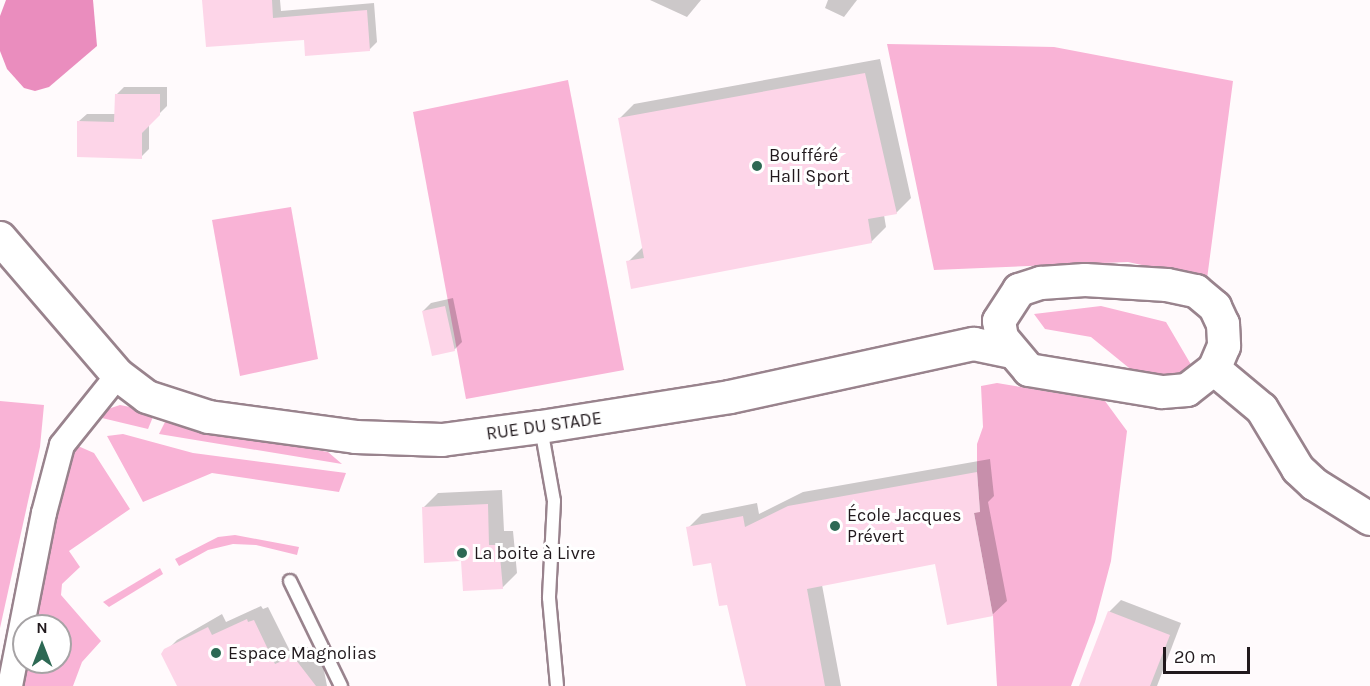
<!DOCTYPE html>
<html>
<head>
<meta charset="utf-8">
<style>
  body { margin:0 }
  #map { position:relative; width:1370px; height:686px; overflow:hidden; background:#fffafc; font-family:Karla,sans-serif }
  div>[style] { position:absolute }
  .green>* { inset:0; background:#f9b3d6 }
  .water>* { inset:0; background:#ea8dbe }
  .shadow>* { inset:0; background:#0003 }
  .building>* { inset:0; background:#fdd5e8 }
  .roads { filter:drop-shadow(2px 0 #99838d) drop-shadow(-2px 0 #99838d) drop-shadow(0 2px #99838d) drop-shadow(0 -2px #99838d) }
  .service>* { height:12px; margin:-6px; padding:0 6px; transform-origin:6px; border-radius:6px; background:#fff }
  .minor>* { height:24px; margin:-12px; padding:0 12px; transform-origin:12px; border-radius:12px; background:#fff }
  .tertiary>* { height:32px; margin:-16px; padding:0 16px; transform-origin:16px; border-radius:16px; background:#fff }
  .dots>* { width:16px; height:16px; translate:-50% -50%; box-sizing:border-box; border:3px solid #fff; border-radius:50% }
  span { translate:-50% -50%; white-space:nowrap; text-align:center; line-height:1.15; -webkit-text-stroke:6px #fff; paint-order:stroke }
  .poi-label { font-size:18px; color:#21191d }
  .left { translate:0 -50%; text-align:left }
  .street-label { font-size:18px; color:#21191d }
  .north { position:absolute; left:12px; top:614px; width:60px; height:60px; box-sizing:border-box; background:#fff; border:2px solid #a6a3a5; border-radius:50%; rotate:0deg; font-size:16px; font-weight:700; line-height:24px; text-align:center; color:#21191d }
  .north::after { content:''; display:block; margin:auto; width:21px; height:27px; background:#2d6954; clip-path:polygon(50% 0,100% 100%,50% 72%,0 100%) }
  .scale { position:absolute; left:1163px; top:647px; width:87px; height:27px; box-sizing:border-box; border:3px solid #21191d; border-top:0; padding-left:8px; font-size:18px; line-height:21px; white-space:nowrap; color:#21191d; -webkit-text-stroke:4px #fff; paint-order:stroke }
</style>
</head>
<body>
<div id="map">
  <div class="green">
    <i style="clip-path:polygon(887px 44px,1054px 47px,1233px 81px,1207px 279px,1128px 262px,934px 270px)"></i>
    <i style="clip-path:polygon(568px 80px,624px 370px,466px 399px,413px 112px)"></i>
    <i style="clip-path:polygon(291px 207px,318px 359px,240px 376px,212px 220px)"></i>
    <i style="clip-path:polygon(1101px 306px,1166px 322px,1193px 368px,1169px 382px,1134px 372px,1091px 337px,1045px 329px,1034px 314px)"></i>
    <i style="clip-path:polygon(997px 383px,1105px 401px,1127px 431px,1111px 561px,1095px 622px,1071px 686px,997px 686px,993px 616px,974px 513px,980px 511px,977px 472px,977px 444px,983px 427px,981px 386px)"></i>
    <i style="clip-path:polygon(0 401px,44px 405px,40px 447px,0 628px)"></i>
    <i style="clip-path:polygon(120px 405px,155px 412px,148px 429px,102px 418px,108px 409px)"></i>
    <i style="clip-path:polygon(167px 418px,208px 430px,328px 452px,342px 464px,159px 434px)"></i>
    <i style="clip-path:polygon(123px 434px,193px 453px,346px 473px,339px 492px,212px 473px,143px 502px,107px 436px)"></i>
    <i style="clip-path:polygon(78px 446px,94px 453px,130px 509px,69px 551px,80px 567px,62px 584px,61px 595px,101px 641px,82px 662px,73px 686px,23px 686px,27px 662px,60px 662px,60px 626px,34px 626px,67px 456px)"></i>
    <i style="clip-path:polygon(235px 535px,299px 547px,297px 555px,256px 545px,233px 544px,208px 550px,179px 566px,175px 559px,218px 537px)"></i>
    <i style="clip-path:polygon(160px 568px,163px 574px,109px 607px,103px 602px)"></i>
  </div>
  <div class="water">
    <i style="clip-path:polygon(6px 0,93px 0,97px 46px,49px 87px,35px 91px,24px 88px,7px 69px,0 51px,0 16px)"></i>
  </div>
  <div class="shadow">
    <i style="clip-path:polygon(203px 0,280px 0,281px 11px,374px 3px,377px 42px,369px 50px,306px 39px)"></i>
    <i style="clip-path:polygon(650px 0,701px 0,687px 17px)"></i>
    <i style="clip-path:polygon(828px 0,857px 0,844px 17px,825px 8px)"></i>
    <i style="clip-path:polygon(880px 59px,911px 198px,896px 213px,884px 215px,886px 227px,871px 242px,628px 262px,643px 247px,619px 119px,634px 104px)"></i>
    <i style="clip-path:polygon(124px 87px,167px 87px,167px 106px,149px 124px,149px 149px,141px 157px,79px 121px,87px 114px,116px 114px,116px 95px)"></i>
    <i style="clip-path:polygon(453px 298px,462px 342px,454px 350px,423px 311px,431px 303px)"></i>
    <i style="clip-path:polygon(990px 459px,994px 496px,988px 502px,1007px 601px,992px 615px,936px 563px,822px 585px,841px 686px,748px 686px,728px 603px,712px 561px,688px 528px,702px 514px,757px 503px,759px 514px,803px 492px)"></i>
    <i style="clip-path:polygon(502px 490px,504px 531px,513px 531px,517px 573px,502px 588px,462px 559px,423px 508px,438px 493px)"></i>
    <i style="clip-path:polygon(1121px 600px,1181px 623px,1157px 686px,1081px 686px,1109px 612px)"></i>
    <i style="clip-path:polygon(261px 606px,263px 609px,268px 607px,290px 651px,304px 644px,322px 660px,327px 686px,178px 686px,163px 654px,177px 640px,222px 614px,226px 622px)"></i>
  </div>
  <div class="building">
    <i style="clip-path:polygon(202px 0,272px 0,273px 18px,367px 10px,370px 51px,305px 56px,304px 40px,206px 47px)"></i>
    <i style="clip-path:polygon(865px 73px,897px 214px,868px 219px,872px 243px,631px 289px,626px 261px,644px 258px,618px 118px)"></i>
    <i style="clip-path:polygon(115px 94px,160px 94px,160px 115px,142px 133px,142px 159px,77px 157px,77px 121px,114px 122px)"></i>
    <i style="clip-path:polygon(445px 306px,455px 351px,432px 356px,422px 311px)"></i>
    <i style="clip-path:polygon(977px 472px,980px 512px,974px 513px,993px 616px,947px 625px,935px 564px,807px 589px,825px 686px,746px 686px,727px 605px,719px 606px,711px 563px,693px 566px,686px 527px,743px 516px,745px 527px,788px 506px)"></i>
    <i style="clip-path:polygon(488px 504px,489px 545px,499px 545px,503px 589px,463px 591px,461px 561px,424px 563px,422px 507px)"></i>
    <i style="clip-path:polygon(1108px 611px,1170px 635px,1150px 686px,1079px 686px)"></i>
    <i style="clip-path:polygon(247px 619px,248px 622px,254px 620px,275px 664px,289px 658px,296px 660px,316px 686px,177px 686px,161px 654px,164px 649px,208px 627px,212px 635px)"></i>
  </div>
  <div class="roads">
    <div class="service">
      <i style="left:541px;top:428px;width:74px;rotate:79.9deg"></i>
      <i style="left:554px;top:501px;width:97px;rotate:93deg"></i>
      <i style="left:549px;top:598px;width:88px;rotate:84.8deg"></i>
      <i style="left:290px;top:581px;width:117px;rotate:64.1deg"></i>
    </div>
    <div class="minor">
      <i style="left:10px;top:686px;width:176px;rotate:-78.9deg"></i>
      <i style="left:44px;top:513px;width:70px;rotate:-75.2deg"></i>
      <i style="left:62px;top:445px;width:90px;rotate:-51.3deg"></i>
    </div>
    <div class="tertiary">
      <i style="left:0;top:238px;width:181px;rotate:49.3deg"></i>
      <i style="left:118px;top:375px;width:36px;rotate:37deg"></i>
      <i style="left:147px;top:397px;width:65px;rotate:17.9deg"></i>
      <i style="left:209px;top:417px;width:148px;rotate:7.7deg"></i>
      <i style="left:356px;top:437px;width:86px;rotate:2deg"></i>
      <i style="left:442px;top:440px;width:100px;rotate:-7.5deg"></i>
      <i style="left:541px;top:427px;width:191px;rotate:-9deg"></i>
      <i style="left:730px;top:397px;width:250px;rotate:-12.3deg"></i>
      <i style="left:974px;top:344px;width:38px;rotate:12deg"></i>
      <i style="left:1085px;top:280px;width:82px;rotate:3.5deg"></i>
      <i style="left:1167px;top:285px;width:30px;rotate:12deg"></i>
      <i style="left:1196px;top:291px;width:25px;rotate:40deg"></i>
      <i style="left:1215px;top:307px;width:19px;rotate:65deg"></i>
      <i style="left:1223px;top:324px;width:22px;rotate:87deg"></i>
      <i style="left:1224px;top:346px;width:25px;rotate:113deg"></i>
      <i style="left:1214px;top:369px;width:34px;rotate:142deg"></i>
      <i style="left:1187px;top:390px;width:25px;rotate:175deg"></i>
      <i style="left:1162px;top:392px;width:135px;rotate:-170.6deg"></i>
      <i style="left:1029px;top:370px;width:42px;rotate:-130.2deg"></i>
      <i style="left:1002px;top:338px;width:17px;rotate:-100deg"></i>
      <i style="left:999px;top:321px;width:37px;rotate:-57deg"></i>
      <i style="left:1019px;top:290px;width:23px;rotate:-18deg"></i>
      <i style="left:1041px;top:283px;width:44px;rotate:-3.9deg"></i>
      <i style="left:1214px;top:369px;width:62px;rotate:39.8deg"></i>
      <i style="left:1262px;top:409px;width:70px;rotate:59deg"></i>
      <i style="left:1298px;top:469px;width:22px;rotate:43deg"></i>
      <i style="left:1314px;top:484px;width:66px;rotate:32deg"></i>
    </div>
  </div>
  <div class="dots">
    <i style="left:757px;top:166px;background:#2d6954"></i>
    <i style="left:835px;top:526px;background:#2d6954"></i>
    <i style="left:462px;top:553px;background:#2d6954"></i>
    <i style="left:216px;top:653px;background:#2d6954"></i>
  </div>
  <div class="poi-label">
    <span class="left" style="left:769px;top:166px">Boufféré<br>Hall Sport</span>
    <span class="left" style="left:847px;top:526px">École Jacques<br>Prévert</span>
    <span class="left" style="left:474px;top:553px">La boite à Livre</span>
    <span class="left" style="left:228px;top:653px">Espace Magnolias</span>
  </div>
  <div class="street-label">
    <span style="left:544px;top:426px;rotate:-8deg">RUE DU STADE</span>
  </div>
  <div class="north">N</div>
  <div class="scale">20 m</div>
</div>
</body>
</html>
